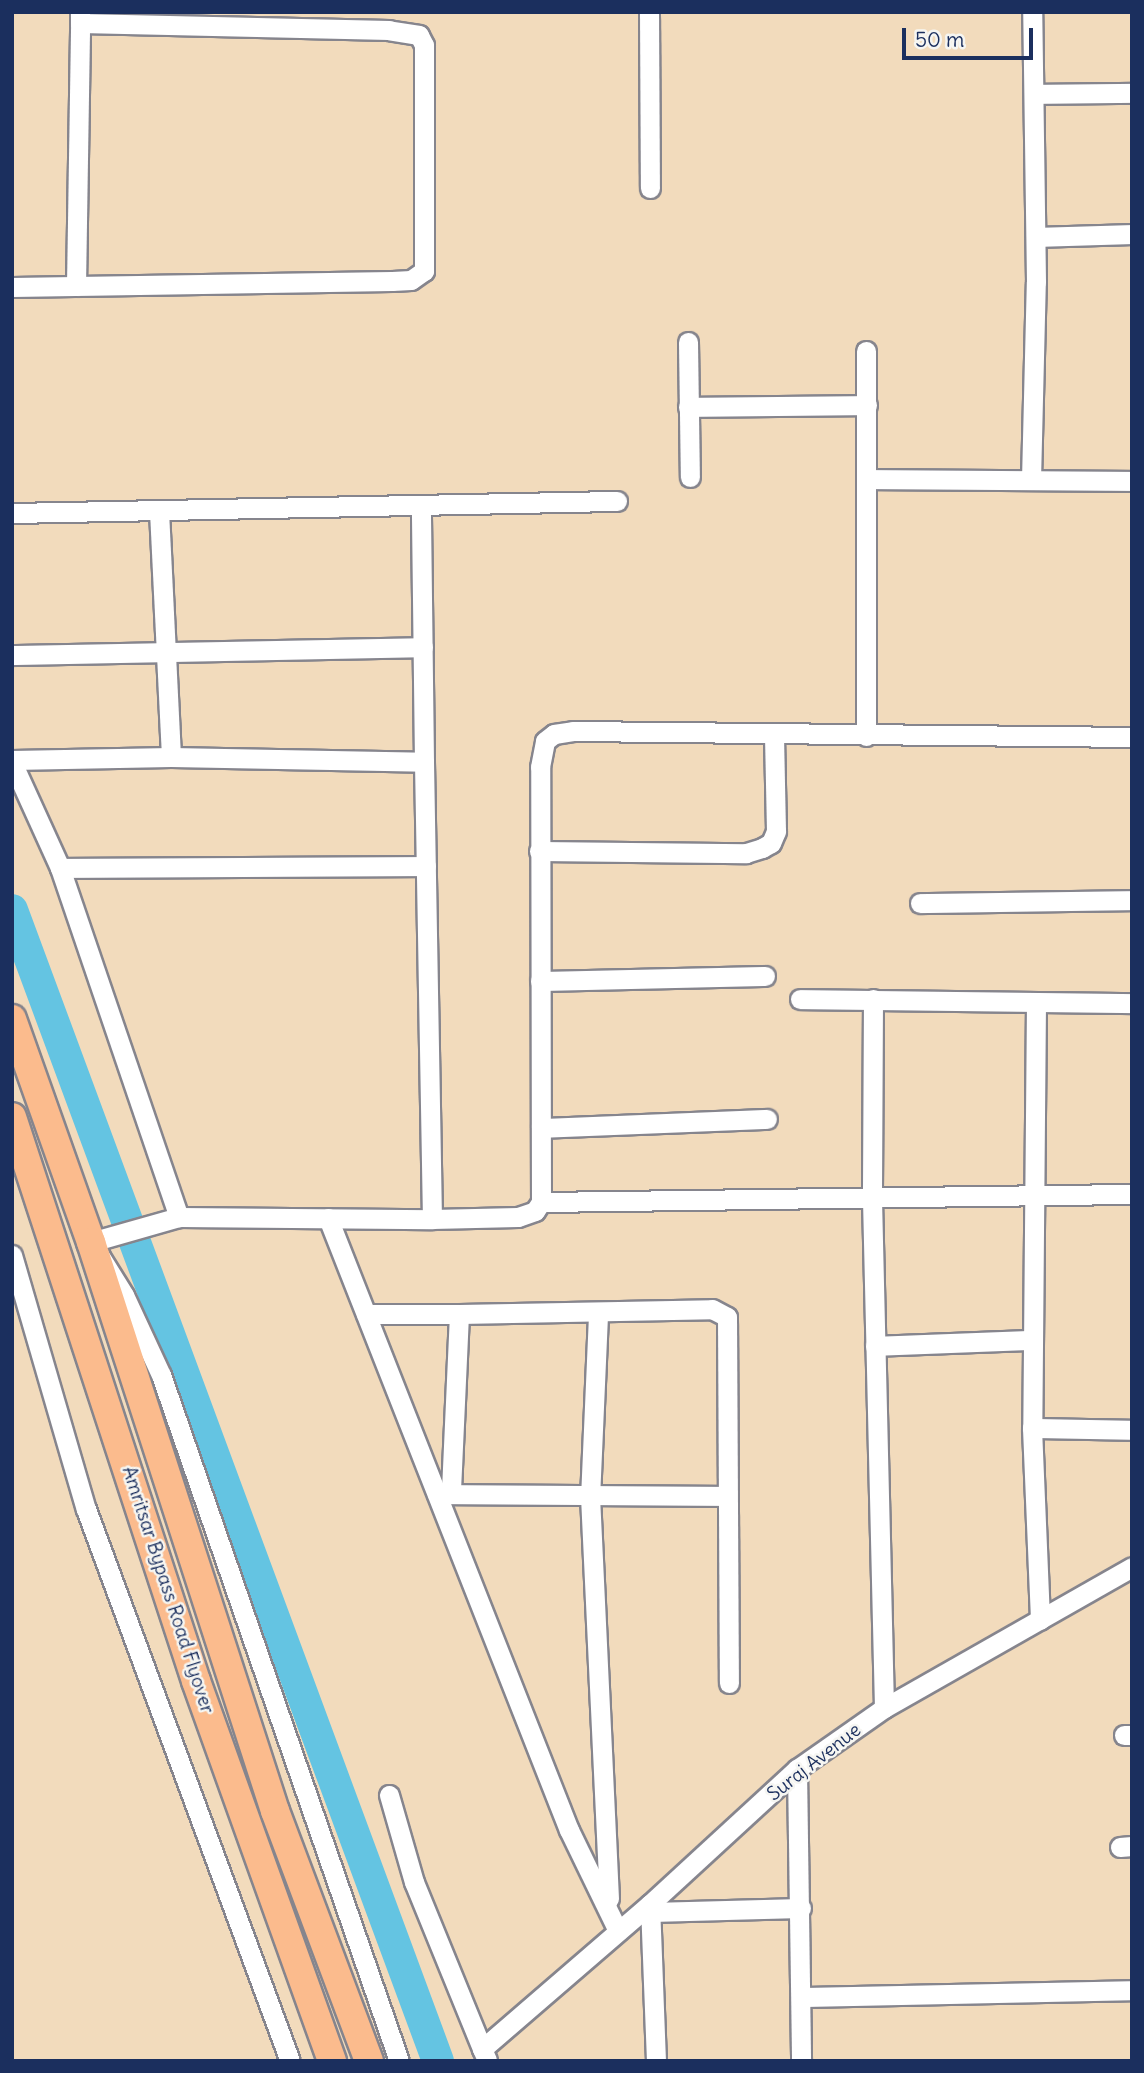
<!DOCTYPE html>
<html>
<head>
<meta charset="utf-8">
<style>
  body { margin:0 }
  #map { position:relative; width:1144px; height:2073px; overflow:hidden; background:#f2dbbc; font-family:Delius,sans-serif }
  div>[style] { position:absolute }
  .river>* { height:32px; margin:-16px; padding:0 16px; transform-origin:16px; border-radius:16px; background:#64c4e2 }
  .roads { filter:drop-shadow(2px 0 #86858d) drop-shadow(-2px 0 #86858d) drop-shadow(0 2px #86858d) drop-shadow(0 -2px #86858d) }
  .minor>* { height:19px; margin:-9.5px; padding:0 9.5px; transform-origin:9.5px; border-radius:9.5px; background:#fff }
  .highway>* { height:28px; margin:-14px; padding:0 14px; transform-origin:14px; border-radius:14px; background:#fbbb8d }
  span { translate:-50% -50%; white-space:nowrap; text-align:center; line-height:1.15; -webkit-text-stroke:5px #f6f6f2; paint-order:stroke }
  .street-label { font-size:19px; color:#1b2f5e }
  .frame { position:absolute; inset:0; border:14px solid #1b2f5e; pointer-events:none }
  .scale { position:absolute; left:902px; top:28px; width:131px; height:32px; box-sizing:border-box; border:4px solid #1b2f5e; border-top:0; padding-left:9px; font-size:21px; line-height:24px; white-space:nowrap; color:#1b2f5e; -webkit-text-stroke:5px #f6f6f2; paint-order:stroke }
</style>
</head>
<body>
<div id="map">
  <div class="river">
    <i style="left:12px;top:910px;width:1227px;rotate:69.69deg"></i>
  </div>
  <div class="roads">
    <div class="minor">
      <i style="left:649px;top:12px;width:176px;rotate:89.7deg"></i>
      <i style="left:1034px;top:94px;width:98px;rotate:-0.6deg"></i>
      <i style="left:1036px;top:237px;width:96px;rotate:-1.8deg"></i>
      <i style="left:76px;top:286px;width:263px;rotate:-89.1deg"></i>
      <i style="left:12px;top:287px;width:380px;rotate:-0.9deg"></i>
      <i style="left:392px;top:281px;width:19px;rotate:-3deg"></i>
      <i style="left:411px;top:280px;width:16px;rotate:-35deg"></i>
      <i style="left:424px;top:271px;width:226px;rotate:-90deg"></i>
      <i style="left:424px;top:45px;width:11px;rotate:-117deg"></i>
      <i style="left:419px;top:35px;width:30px;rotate:-171deg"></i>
      <i style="left:389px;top:30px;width:309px;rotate:-178.7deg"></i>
      <i style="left:80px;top:23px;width:11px;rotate:-90deg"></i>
      <i style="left:688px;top:342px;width:135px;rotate:89.2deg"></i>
      <i style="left:866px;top:351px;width:385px;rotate:90deg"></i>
      <i style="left:688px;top:407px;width:179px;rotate:-0.6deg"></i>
      <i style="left:868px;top:479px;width:264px;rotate:0.4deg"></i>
      <i style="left:1031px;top:480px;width:198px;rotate:-88.6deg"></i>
      <i style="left:1036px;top:282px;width:270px;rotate:-90.8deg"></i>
      <i style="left:159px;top:511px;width:246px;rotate:87.2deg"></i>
      <i style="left:12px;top:513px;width:605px;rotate:-1.14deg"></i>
      <i style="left:12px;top:655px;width:411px;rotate:-1.1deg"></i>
      <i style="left:12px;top:760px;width:159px;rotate:-1.1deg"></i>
      <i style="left:171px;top:757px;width:253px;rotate:1.1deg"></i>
      <i style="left:424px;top:762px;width:255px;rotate:-90.7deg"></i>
      <i style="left:12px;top:762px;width:116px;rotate:65.6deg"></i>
      <i style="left:60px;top:868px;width:369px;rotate:71.2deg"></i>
      <i style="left:424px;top:762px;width:457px;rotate:89deg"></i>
      <i style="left:539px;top:851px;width:207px;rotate:0.6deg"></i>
      <i style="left:746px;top:853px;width:17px;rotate:-17deg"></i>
      <i style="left:762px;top:848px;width:10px;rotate:-29deg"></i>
      <i style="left:771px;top:843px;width:13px;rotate:-67deg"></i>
      <i style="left:776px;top:831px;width:96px;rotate:-91.2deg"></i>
      <i style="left:60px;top:868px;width:366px;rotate:-0.3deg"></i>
      <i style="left:920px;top:903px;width:212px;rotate:-0.8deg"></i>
      <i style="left:540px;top:981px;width:225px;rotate:-1.3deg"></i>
      <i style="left:800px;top:999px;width:332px;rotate:0.7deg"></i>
      <i style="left:873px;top:999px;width:200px;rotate:90.3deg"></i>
      <i style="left:872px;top:1199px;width:509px;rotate:88.65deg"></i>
      <i style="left:1036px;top:1002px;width:426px;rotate:90.5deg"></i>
      <i style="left:1032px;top:1428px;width:192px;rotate:87.6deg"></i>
      <i style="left:541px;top:1128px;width:226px;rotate:-2.3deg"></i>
      <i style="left:541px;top:1202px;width:591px;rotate:-0.78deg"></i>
      <i style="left:328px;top:1218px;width:658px;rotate:68.51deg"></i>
      <i style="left:569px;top:1830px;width:112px;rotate:64.1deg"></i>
      <i style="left:12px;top:1255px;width:265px;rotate:73.8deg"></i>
      <i style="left:86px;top:1509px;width:588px;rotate:69.72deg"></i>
      <i style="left:366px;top:1314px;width:93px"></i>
      <i style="left:459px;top:1314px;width:179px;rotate:92.6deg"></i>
      <i style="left:459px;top:1314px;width:253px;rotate:-1.1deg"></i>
      <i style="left:712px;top:1309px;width:17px;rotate:28deg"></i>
      <i style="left:727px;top:1317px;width:366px;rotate:89.7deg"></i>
      <i style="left:598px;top:1315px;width:181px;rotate:92.5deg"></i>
      <i style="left:590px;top:1496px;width:403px;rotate:87.3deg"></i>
      <i style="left:875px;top:1346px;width:157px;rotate:-2.2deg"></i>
      <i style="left:1032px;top:1428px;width:100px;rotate:1.1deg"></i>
      <i style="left:437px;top:1494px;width:289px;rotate:0.4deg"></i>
      <i style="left:1124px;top:1735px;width:8px"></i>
      <i style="left:797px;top:1769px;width:292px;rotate:89.2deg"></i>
      <i style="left:389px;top:1795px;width:91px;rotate:74deg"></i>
      <i style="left:414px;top:1882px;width:180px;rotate:67.8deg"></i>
      <i style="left:1120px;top:1847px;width:12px;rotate:-5deg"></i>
      <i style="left:651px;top:1912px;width:150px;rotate:-1.5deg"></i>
      <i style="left:802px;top:1997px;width:330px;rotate:-1.2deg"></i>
      <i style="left:487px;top:2060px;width:12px;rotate:-114deg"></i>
      <i style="left:482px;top:2049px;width:222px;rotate:-40.8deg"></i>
      <i style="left:399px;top:2061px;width:726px;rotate:-109.13deg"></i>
      <i style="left:161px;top:1375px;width:88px;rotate:-114.8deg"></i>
      <i style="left:124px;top:1295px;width:62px;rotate:-121.9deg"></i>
      <i style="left:91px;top:1242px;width:91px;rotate:-15.9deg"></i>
      <i style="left:179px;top:1217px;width:253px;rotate:0.5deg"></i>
      <i style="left:432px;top:1219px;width:86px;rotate:-1.3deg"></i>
      <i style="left:518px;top:1217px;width:18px;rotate:-19deg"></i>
      <i style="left:535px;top:1211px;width:11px;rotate:-56deg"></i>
      <i style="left:541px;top:1202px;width:435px;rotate:-90.1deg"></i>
      <i style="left:540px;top:767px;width:26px;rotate:-79deg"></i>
      <i style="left:545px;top:741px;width:11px;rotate:-38deg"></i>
      <i style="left:554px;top:734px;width:19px;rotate:-9deg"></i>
      <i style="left:573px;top:731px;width:559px;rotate:0.61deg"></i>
      <i style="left:656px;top:2061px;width:157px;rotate:-92.2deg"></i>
      <i style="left:650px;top:1904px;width:200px;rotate:-42.6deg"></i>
      <i style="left:797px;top:1769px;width:106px;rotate:-35deg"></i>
      <i style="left:884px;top:1708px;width:285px;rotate:-29.6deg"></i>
    </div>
    <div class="highway">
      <i style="left:12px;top:1019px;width:237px;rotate:70.5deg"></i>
      <i style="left:91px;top:1242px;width:598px;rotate:72.08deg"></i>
      <i style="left:275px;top:1811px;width:267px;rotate:69.4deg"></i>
      <i style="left:12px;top:1117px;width:593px;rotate:71.93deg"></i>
      <i style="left:196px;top:1681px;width:404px;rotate:70.3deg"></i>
    </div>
  </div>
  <div class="street-label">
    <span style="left:168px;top:1590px;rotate:72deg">Amritsar Bypass Road Flyover</span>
    <span style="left:814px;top:1762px;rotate:-38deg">Suraj Avenue</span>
  </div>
  <div class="frame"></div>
  <div class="scale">50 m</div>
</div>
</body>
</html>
